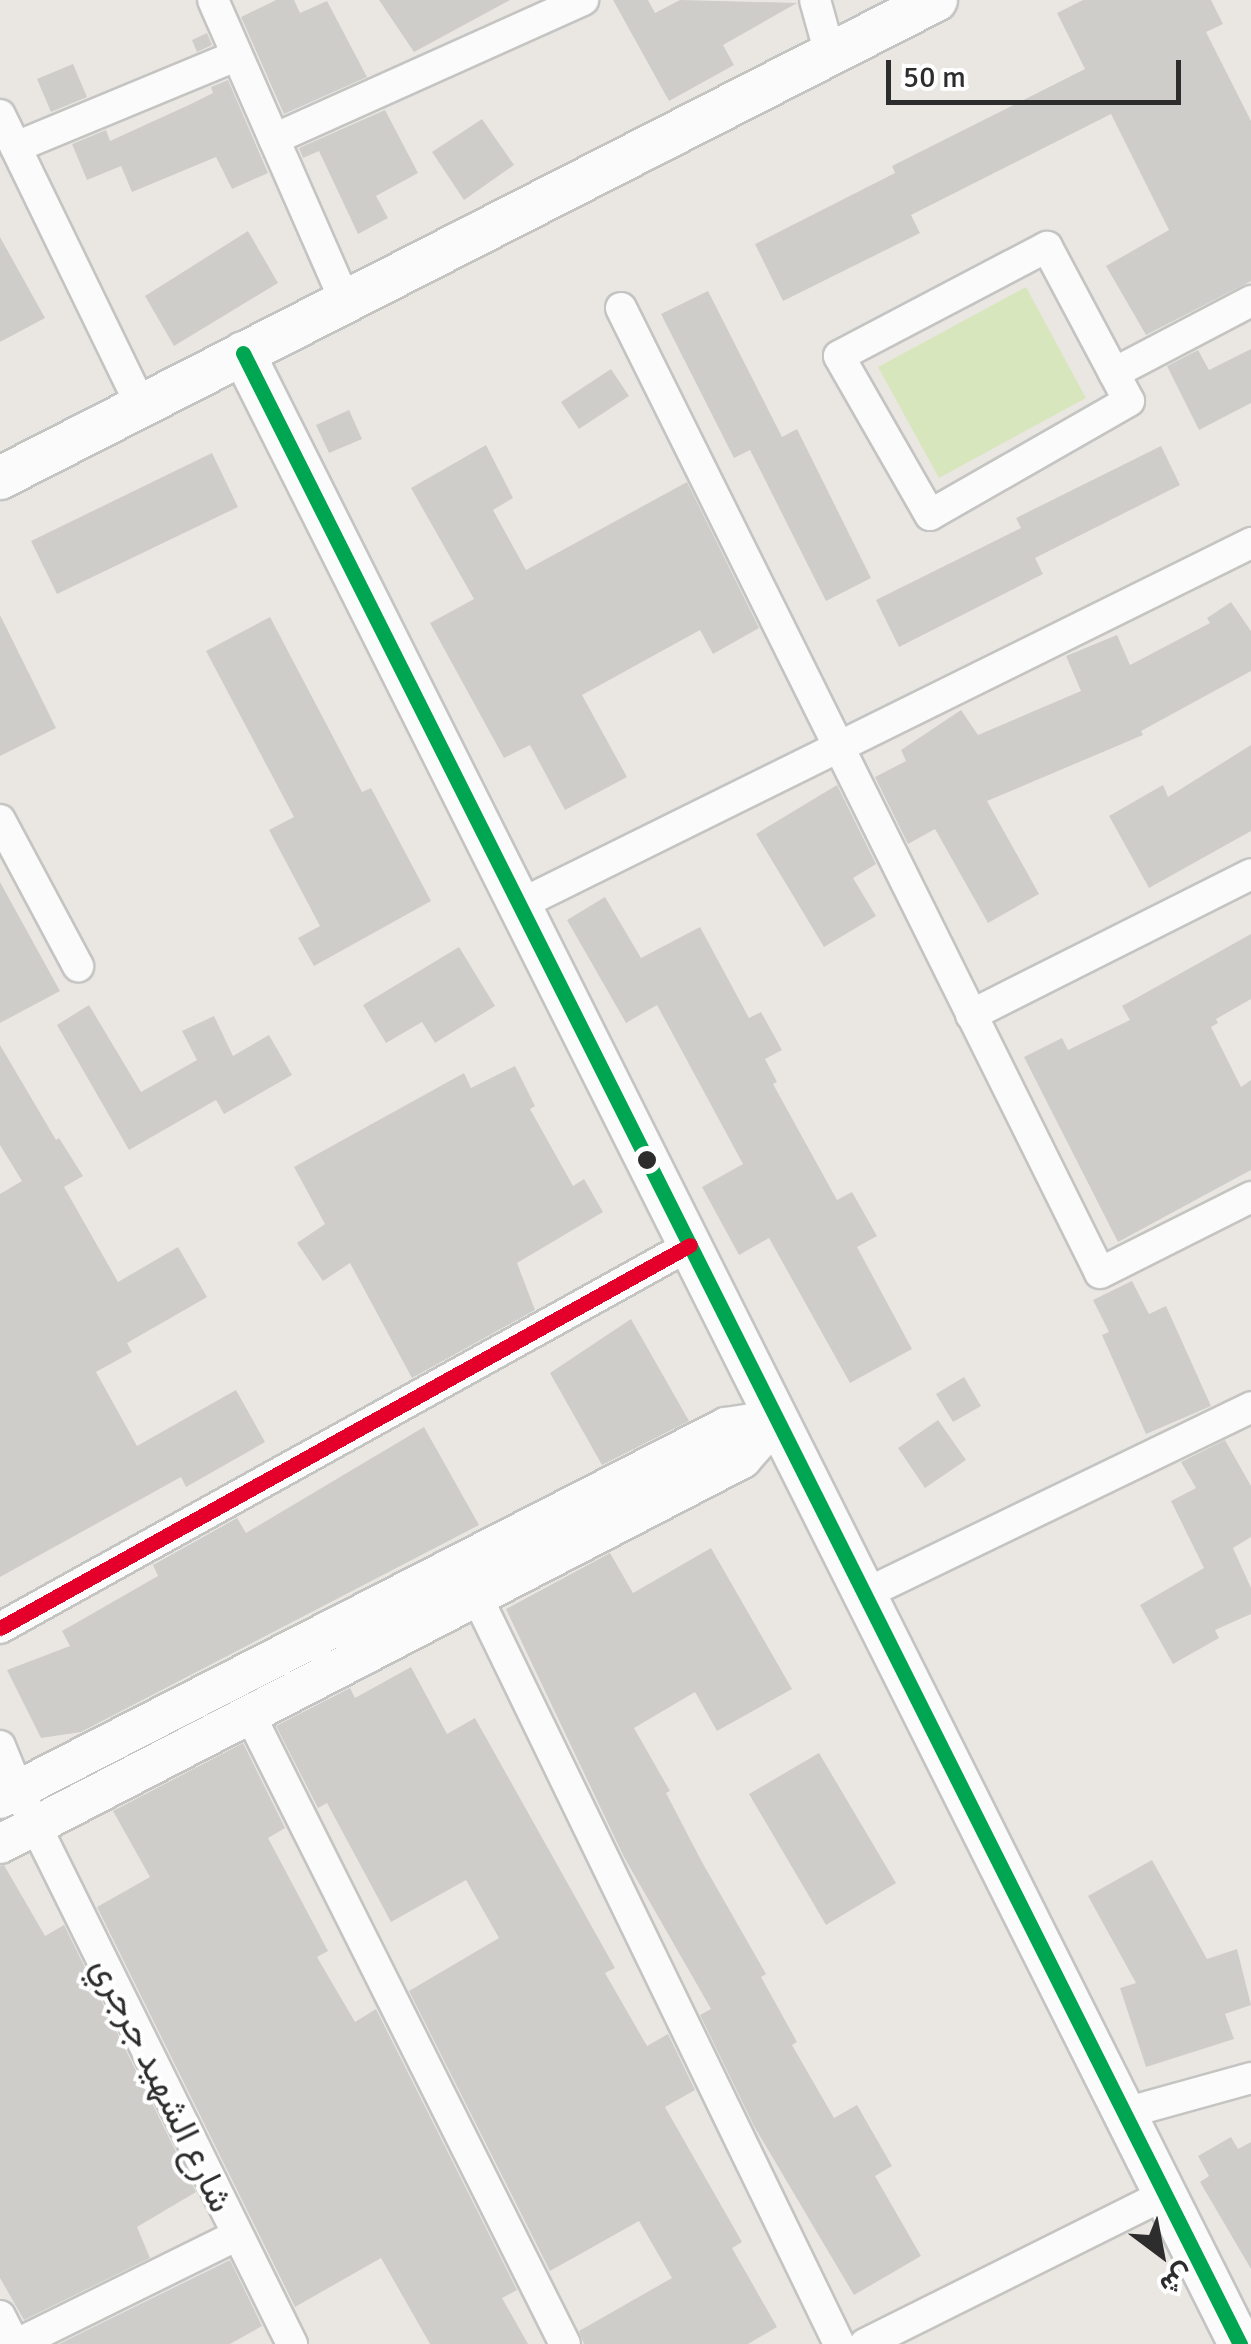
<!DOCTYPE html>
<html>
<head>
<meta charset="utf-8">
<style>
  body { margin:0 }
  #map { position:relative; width:1251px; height:2344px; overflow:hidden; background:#eae7e3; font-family:Signika,Vazirmatn,sans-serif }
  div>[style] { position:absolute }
  .pitch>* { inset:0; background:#d8e6bd }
  .building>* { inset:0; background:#cfcdca }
  .roads { filter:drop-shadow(2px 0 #c4c4c3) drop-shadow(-2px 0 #c4c4c3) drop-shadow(0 2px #c4c4c3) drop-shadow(0 -2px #c4c4c3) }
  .minor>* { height:30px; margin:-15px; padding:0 15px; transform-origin:15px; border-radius:15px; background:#fcfbfb }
  .tertiary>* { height:38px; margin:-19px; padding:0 19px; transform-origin:19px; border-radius:19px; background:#fcfbfb }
  .secondary>* { height:42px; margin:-21px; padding:0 21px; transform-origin:21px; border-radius:21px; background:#fcfbfb }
  .bus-1>* { height:15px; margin:-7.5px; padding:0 7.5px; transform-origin:7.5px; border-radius:7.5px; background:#00a651 }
  .bus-2>* { height:15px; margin:-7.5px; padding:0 7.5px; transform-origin:7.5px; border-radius:7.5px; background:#e4002b }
  .dots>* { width:28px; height:28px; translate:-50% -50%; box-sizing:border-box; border:5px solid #fff; border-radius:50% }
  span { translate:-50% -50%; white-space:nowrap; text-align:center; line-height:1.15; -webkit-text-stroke:8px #fff; paint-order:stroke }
  .street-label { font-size:35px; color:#2d2d2d }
  .north { position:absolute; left:1111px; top:2204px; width:100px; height:100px; -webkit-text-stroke:8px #fff; paint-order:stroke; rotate:148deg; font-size:28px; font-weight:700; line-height:40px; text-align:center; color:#2d2d2d }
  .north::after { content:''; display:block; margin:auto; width:35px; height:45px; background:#2d2d2d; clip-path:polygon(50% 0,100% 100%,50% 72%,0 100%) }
  .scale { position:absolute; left:886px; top:60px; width:295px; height:45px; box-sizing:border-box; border:5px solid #2d2d2d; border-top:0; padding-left:12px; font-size:30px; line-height:35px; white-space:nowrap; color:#2d2d2d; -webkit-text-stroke:8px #fff; paint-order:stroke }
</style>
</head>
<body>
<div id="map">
  <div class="pitch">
    <i style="clip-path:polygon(1026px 287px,1086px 398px,939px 478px,878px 367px)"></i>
  </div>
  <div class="building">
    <i style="clip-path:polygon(276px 0,294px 0,300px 13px,327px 1px,367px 77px,284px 114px,241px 17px)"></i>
    <i style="clip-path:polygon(379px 0,510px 0,414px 52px)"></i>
    <i style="clip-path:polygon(613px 0,648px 0,655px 13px,680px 0,797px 3px,723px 45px,734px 65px,669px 101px)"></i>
    <i style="clip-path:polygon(1083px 0,1211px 0,1223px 24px,1206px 32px,1251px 121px,1251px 281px,1146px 335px,1106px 266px,1169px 230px,1111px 114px,911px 215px,920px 233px,783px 301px,755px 244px,895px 173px,892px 166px,1085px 69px,1057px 13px)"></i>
    <i style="clip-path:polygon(207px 33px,212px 45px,197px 52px,192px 40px)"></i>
    <i style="clip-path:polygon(73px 64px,87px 97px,51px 112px,37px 79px)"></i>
    <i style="clip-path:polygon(228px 80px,268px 173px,232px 189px,216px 157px,132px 192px,121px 166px,87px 180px,72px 144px,106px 130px,110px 141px,191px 104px,213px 93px,211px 87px)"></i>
    <i style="clip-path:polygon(385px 110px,418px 173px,376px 196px,388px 218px,358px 234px,319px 151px,303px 158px,299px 148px)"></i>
    <i style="clip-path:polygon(482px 119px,514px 165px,464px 200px,432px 152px)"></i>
    <i style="clip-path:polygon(248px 231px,278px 283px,174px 346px,145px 296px)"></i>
    <i style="clip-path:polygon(0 237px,45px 318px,0 342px)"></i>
    <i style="clip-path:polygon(708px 291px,782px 437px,797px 429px,871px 578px,826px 601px,750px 450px,734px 458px,661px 314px)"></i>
    <i style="clip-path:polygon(1251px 349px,1251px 403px,1199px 430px,1167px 366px,1198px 350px,1209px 370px)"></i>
    <i style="clip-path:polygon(611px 369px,629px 396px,579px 429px,561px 402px)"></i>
    <i style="clip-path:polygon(349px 410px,362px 439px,329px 453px,316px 425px)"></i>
    <i style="clip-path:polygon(486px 445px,513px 498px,493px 510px,526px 570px,687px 482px,759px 628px,713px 654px,700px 630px,582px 695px,627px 777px,565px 810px,530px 745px,504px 758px,430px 623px,474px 599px,411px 488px)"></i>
    <i style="clip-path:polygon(1161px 446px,1180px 485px,1035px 558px,1043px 574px,899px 647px,876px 600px,1021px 528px,1016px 518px)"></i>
    <i style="clip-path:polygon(212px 453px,238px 507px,57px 594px,31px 541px)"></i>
    <i style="clip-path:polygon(1231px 602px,1251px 631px,1251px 671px,1141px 731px,1143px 735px,987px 801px,1039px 894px,988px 923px,935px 829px,908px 844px,875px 777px,906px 761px,901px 750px,961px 710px,978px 735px,1081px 691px,1066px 656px,1117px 635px,1130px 665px,1210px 623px,1207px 618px)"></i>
    <i style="clip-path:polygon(0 615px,56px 728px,0 756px)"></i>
    <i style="clip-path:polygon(270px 617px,362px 792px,371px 788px,431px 901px,314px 966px,298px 938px,320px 926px,269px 830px,294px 817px,206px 651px)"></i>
    <i style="clip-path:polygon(1251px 745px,1251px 831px,1149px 888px,1109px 816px,1163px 785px,1168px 797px)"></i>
    <i style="clip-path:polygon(837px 785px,876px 864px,853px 878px,876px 916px,824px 947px,756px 834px)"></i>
    <i style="clip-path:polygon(0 882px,60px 991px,0 1023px)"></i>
    <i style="clip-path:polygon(605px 897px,641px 958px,700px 927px,749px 1018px,761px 1012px,782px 1050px,765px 1059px,777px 1082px,773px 1084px,837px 1200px,852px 1192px,877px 1236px,857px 1247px,912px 1349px,850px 1383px,769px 1238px,739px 1255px,702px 1187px,743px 1164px,657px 1005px,626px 1023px,567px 920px)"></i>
    <i style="clip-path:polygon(1251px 934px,1251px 999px,1216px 1019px,1218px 1023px,1211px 1027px,1241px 1087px,1251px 1080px,1251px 1170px,1118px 1242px,1024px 1057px,1062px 1038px,1068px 1050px,1130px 1020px,1122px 1006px)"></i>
    <i style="clip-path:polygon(459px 947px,495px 1006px,435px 1043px,422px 1022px,386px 1043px,363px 1005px)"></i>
    <i style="clip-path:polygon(89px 1005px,141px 1092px,197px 1060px,182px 1031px,214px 1016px,233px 1056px,269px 1035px,292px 1075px,224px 1114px,216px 1100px,129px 1150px,57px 1025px)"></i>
    <i style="clip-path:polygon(0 1045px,56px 1140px,59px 1138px,83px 1176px,64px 1187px,118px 1282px,178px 1247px,207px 1297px,127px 1343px,132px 1352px,96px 1372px,137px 1446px,236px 1390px,265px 1442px,186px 1487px,181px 1477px,0 1577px,0 1194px,22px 1181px,0 1145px)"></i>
    <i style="clip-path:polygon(515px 1066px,535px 1106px,530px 1109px,573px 1186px,584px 1179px,603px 1212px,517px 1263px,535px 1310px,412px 1378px,350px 1263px,323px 1281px,297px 1243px,325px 1224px,294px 1167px,464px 1073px,471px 1088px)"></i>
    <i style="clip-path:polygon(1132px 1281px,1149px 1314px,1166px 1306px,1211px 1406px,1146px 1434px,1102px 1335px,1109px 1332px,1093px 1300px)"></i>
    <i style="clip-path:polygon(631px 1319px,689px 1421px,602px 1465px,550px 1373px)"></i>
    <i style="clip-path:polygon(964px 1377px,981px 1406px,953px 1422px,936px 1394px)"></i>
    <i style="clip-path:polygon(938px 1420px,966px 1460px,925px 1488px,898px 1448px)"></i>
    <i style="clip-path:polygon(424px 1427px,479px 1525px,81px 1732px,41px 1738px,7px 1670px,70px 1646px,62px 1631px,158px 1576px,153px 1565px,237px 1518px,246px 1533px)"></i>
    <i style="clip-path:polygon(1225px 1440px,1251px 1486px,1251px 1537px,1233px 1548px,1251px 1588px,1251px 1614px,1215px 1630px,1219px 1638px,1173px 1664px,1140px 1605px,1204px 1568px,1171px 1501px,1196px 1488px,1181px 1462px)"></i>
    <i style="clip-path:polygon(711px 1548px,792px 1689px,717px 1731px,695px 1692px,634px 1728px,670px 1791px,666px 1793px,702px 1862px,766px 1974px,761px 1977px,797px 2042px,792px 2045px,834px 2118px,857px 2105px,892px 2166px,875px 2176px,921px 2256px,854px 2295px,754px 2126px,700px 2015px,711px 2009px,624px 1857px,506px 1609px,610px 1553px,633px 1593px)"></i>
    <i style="clip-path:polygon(411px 1667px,447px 1734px,475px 1718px,615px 1968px,605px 1973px,647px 2046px,668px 2034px,695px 2090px,665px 2107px,742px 2242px,732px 2248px,777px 2327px,748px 2344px,584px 2344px,579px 2331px,672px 2278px,639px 2221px,550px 2271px,409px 1991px,499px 1938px,466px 1880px,391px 1922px,327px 1803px,318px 1808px,276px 1726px,350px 1688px,355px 1698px)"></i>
    <i style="clip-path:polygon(243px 1743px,285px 1828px,268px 1838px,328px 1951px,317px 1957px,355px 2022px,376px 2009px,517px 2290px,502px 2298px,528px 2344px,430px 2344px,381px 2258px,295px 2307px,97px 1907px,150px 1877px,113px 1811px)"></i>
    <i style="clip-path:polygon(819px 1753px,896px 1883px,826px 1925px,749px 1794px)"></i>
    <i style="clip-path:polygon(1152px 1860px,1207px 1959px,1237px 1949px,1251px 2005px,1225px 2014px,1234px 2039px,1146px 2067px,1120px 1988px,1136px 1983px,1088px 1896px)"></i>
    <i style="clip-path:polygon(4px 1865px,45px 1936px,64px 1925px,196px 2192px,137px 2227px,150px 2258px,24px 2320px,0 2278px,0 1866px)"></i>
    <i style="clip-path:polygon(1231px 2137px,1238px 2149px,1251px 2142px,1251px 2269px,1200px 2182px,1209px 2176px,1198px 2156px)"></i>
    <i style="clip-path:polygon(230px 2260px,262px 2326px,230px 2344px,59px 2344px)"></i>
  </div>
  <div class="roads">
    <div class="minor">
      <i style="left:213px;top:0;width:329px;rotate:66.3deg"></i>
      <i style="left:815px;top:0;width:56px;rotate:74.5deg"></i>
      <i style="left:0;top:115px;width:322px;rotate:64.1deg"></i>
      <i style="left:274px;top:139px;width:339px;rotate:-24.2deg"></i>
      <i style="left:16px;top:147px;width:238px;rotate:-22.5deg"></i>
      <i style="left:1047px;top:247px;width:174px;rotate:62deg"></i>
      <i style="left:1129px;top:401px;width:229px;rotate:150.2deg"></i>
      <i style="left:930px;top:515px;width:183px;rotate:-119.8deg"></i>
      <i style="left:839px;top:356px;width:235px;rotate:-27.7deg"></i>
      <i style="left:621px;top:308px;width:1077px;rotate:63.6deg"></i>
      <i style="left:1100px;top:1273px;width:169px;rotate:-26.7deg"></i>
      <i style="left:1114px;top:373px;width:155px;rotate:-27.7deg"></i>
      <i style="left:0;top:820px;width:166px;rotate:61.9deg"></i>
      <i style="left:519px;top:905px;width:817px;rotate:-26.31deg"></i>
      <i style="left:971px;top:1015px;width:313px;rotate:-26.7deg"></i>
      <i style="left:865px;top:1594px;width:429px;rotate:-25.8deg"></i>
      <i style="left:477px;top:1597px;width:830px;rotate:64.14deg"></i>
      <i style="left:0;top:1628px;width:789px;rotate:-29.03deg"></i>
      <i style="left:250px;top:1715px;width:703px;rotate:63.4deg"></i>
      <i style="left:0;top:1746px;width:48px;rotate:67.8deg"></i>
      <i style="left:18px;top:1790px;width:618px;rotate:63.68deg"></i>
      <i style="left:1125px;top:2113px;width:131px;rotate:-15.5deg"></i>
      <i style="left:0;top:2316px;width:31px;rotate:63deg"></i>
      <i style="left:17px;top:2344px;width:244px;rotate:-26.3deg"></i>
      <i style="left:865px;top:2344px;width:336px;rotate:-26.5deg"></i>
    </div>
    <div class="tertiary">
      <i style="left:0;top:1799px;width:816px;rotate:-27.13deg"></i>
      <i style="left:726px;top:1427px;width:52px;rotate:-8.9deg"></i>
      <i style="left:0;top:1844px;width:836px;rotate:-27.42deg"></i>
      <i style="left:742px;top:1459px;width:53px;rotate:-48.8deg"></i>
    </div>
    <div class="secondary">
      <i style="left:243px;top:353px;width:2227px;rotate:63.4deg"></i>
      <i style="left:0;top:478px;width:1051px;rotate:-27.05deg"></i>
    </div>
  </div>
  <div class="bus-1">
    <i style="left:243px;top:353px;width:2227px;rotate:63.4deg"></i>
  </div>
  <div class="bus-2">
    <i style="left:0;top:1628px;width:789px;rotate:-29.03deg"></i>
  </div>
  <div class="dots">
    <i style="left:647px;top:1160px;background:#2d2d2d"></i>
  </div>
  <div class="street-label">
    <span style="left:162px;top:2085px;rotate:64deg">شارع الشهيد جرجري</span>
  </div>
  <div class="north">ش</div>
  <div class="scale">50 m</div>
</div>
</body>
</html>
